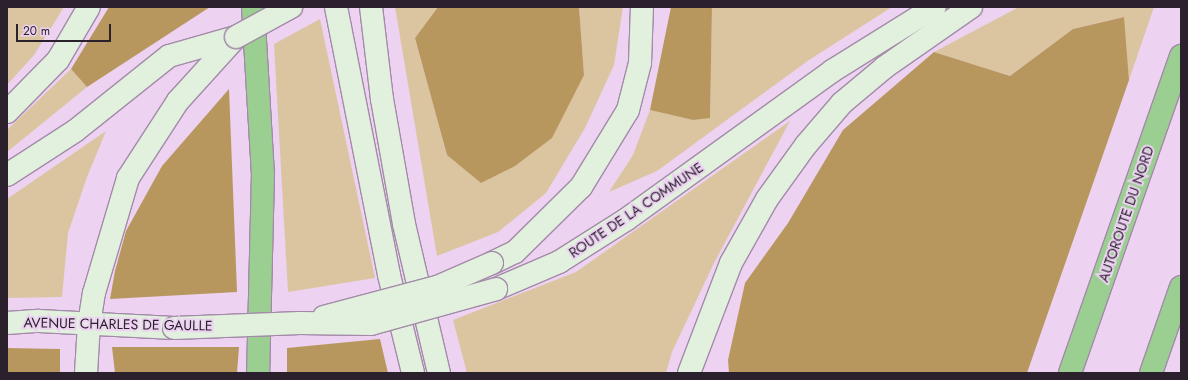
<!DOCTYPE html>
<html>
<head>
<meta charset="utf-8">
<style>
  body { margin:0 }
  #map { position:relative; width:1188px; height:380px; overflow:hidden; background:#edd2f2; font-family:Jost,sans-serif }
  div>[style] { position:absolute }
  .green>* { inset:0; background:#dbc5a1 }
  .forest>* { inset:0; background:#b8975e }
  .roads { filter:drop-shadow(1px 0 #a38aa8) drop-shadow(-1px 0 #a38aa8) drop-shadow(0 1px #a38aa8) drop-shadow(0 -1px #a38aa8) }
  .secondary>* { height:22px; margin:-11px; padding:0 11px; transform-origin:11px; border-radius:11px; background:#e1f1de }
  .highway>* { height:22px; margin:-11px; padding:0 11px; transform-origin:11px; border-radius:11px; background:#9acf91 }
  .bridges { filter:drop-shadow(1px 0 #a38aa8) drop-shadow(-1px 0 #a38aa8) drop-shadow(0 1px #a38aa8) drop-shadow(0 -1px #a38aa8) }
  .secondary-bridge>* { height:22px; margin:-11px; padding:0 11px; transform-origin:11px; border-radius:11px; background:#e1f1de }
  span { translate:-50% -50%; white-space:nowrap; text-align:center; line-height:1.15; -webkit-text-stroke:4px #edd2f2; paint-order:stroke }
  .street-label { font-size:14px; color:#2b212d }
  .frame { position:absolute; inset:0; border:8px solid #2b212d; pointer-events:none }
  .scale { position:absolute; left:16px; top:24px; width:95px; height:18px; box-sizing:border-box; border:2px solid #2b212d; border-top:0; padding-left:5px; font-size:12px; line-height:14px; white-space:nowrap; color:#2b212d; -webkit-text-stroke:3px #edd2f2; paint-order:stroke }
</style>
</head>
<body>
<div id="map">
  <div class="green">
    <i style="clip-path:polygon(7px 7px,64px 7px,34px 55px,7px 85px)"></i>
    <i style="clip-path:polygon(395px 7px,438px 7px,415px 38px,447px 155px,584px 75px,579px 7px,623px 7px,614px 65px,585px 128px,546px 193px,498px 232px,437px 256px)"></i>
    <i style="clip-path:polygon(712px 7px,892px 7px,809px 60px,657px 171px,609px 192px,633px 155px,650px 110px,693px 120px,710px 117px)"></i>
    <i style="clip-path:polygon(1019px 7px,1154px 7px,1129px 80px,1123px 17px,1073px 29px,1010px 76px,934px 52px)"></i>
    <i style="clip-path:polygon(320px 19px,375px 278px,288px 292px,274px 44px)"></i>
    <i style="clip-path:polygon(71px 69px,87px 87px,7px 152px,7px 130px)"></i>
    <i style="clip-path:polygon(790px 121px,714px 263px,672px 352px,666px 373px,467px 373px,453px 320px,576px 272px)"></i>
    <i style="clip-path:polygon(106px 131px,87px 177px,68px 233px,62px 297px,7px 298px,7px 199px)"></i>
  </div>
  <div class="forest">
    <i style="clip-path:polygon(109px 7px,210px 7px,87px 87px,71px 69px)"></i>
    <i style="clip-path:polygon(438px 7px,579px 7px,584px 75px,552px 138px,515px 166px,481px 183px,447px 155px,415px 38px)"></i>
    <i style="clip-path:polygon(671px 7px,712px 7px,710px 118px,693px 120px,650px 110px)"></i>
    <i style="clip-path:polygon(1124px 17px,1129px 80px,1027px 373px,729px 373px,728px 360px,745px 283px,788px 223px,843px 130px,934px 52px,1010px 76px,1073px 29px)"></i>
    <i style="clip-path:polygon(229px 89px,237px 292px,110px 299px,115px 271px,126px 231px,162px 166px)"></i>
    <i style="clip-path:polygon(380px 339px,388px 373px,287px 373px,287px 348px)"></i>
    <i style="clip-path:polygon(112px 347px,239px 347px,237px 373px,115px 373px)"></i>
    <i style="clip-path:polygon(7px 348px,60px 349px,60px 373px,7px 373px)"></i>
  </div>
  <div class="roads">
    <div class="secondary">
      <i style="left:336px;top:7px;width:273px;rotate:78.8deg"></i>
      <i style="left:389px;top:275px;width:101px;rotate:76.2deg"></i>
      <i style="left:371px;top:7px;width:93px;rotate:83.2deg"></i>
      <i style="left:382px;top:99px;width:127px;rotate:80deg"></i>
      <i style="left:404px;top:224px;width:153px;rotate:76.8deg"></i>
      <i style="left:7px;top:112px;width:73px;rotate:-45.6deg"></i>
      <i style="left:58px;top:60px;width:61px;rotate:-59.7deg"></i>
      <i style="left:7px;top:175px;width:81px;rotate:-32.9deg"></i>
      <i style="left:75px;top:131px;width:120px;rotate:-38.6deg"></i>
      <i style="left:169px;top:56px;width:70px;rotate:-15.8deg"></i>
      <i style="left:492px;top:263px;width:25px;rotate:-26deg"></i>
      <i style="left:515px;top:252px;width:93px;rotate:-44.6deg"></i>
      <i style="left:581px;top:187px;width:90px;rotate:-58.6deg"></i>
      <i style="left:628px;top:110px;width:49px;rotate:-75.7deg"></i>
      <i style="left:640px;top:63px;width:56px;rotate:-88deg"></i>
      <i style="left:496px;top:289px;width:69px;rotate:-23.2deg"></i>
      <i style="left:559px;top:262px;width:80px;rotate:-32.3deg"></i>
      <i style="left:627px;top:219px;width:253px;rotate:-35.8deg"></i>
      <i style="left:832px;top:71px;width:121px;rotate:-31.9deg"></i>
      <i style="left:7px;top:323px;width:32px;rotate:-4deg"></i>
      <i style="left:39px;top:321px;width:135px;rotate:3deg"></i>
      <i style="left:86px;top:373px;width:49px;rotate:-86.5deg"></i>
      <i style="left:89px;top:324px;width:31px;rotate:-81deg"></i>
      <i style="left:94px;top:293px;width:120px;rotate:-73.5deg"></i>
      <i style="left:128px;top:178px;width:92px;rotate:-57deg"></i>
      <i style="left:178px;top:101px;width:86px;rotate:-47.8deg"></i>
      <i style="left:689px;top:373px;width:118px;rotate:-69.1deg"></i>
      <i style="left:731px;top:263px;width:73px;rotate:-60.6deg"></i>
      <i style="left:767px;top:199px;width:67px;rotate:-54.2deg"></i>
      <i style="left:806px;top:145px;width:55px;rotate:-49.4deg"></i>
      <i style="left:842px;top:103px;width:56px;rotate:-39.9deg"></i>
      <i style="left:885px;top:67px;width:105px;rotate:-34.9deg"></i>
    </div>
    <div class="highway">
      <i style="left:253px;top:7px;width:166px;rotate:86.6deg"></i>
      <i style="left:263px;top:173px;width:200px;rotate:91.4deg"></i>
      <i style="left:1070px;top:373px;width:336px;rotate:-70.7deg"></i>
      <i style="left:1151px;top:373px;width:91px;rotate:-70.8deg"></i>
    </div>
  </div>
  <div class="bridges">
    <div class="secondary-bridge">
      <i style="left:236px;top:37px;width:63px;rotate:-28.6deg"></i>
      <i style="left:324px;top:317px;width:117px;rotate:-14.9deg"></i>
      <i style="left:437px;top:287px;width:60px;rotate:-23.6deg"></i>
      <i style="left:174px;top:328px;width:126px;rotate:-2.3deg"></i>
      <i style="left:300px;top:323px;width:71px;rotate:0.8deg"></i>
      <i style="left:371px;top:324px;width:130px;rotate:-15.6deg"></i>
    </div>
  </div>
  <div class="street-label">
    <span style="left:636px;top:210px;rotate:-34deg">ROUTE DE LA COMMUNE</span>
    <span style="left:1126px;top:214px;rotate:-71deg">AUTOROUTE DU NORD</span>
    <span style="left:118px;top:324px;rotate:1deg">AVENUE CHARLES DE GAULLE</span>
  </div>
  <div class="frame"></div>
  <div class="scale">20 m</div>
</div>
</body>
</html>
